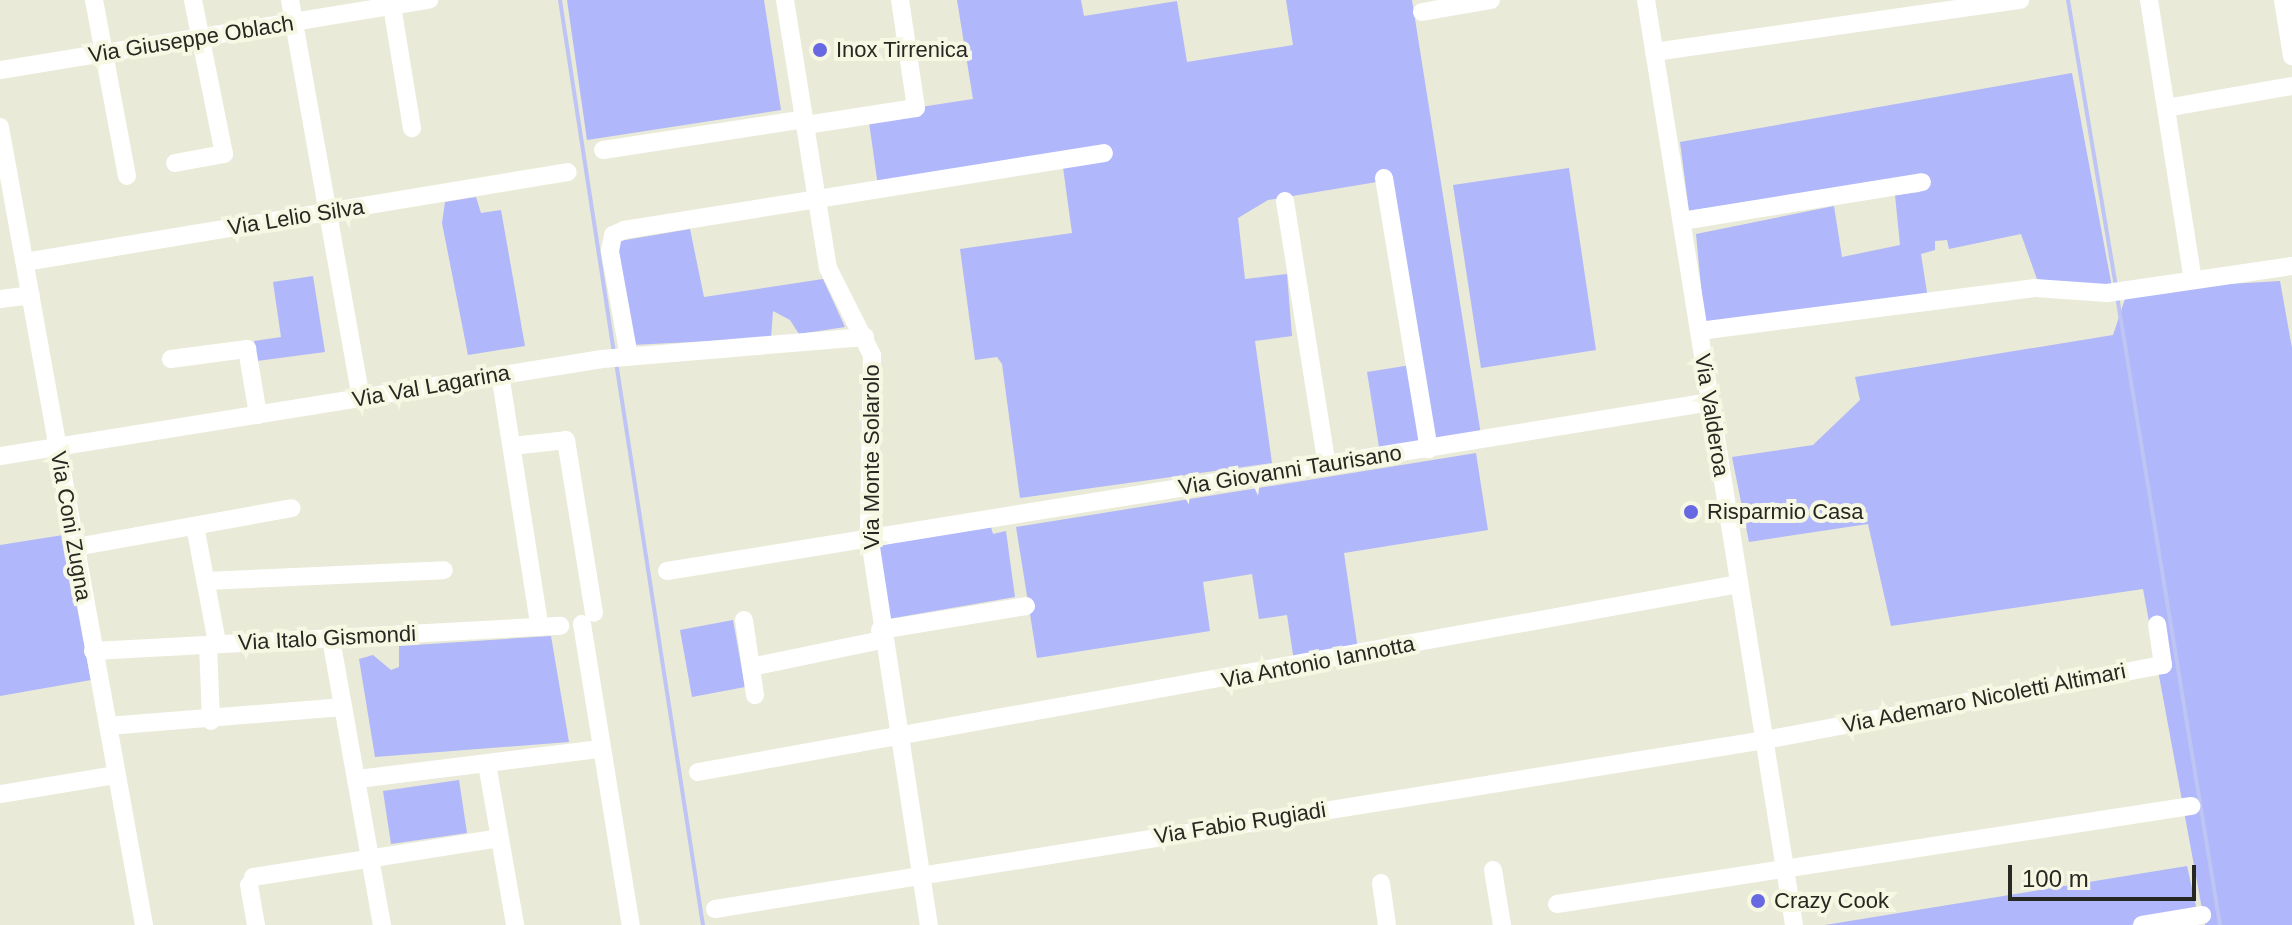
<!DOCTYPE html>
<html>
<head>
<meta charset="utf-8">
<style>
  body { margin:0 }
  #map { position:relative; width:2292px; height:925px; overflow:hidden; background:#e9ead7; font-family:Helvetica,sans-serif }
  div>[style] { position:absolute }
  .green>* { inset:0; background:#b0b7fa }
  .stream>* { height:4px; margin:-2px; padding:0 2px; transform-origin:2px; border-radius:2px; background:#bec4f3 }
  .minor>* { height:18px; margin:-9px; padding:0 9px; transform-origin:9px; border-radius:9px; background:#fff }
  .dots>* { width:22px; height:22px; translate:-50% -50%; box-sizing:border-box; border:4px solid #f6f8e4; border-radius:50% }
  span { translate:-50% -50%; white-space:nowrap; text-align:center; line-height:1.15; -webkit-text-stroke:8px #f6f8e4; paint-order:stroke }
  .street-label { font-size:22px; color:#272821 }
  .poi-label { font-size:22px; color:#272821 }
  .left { translate:0 -50%; text-align:left }
  .scale { position:absolute; left:2008px; top:865px; width:188px; height:36px; box-sizing:border-box; border:4px solid #272821; border-top:0; padding-left:10px; font-size:24px; line-height:28px; white-space:nowrap; color:#272821; -webkit-text-stroke:6px #f6f8e4; paint-order:stroke }
</style>
</head>
<body>
<div id="map">
  <div class="green">
    <i style="clip-path:polygon(567px 0,764px 0,781px 110px,587px 140px)"></i>
    <i style="clip-path:polygon(957px 0,1081px 0,1084px 16px,1177px 1px,1187px 62px,1293px 45px,1286px 0,1412px 0,1481px 435px,1432px 443px,1389px 180px,1268px 200px,1238px 218px,1245px 279px,1287px 274px,1292px 336px,1255px 341px,1272px 463px,1020px 498px,1002px 364px,997px 357px,975px 360px,960px 249px,1072px 233px,1062px 160px,878px 186px,868px 115px,973px 99px)"></i>
    <i style="clip-path:polygon(2072px 73px,2112px 287px,2038px 282px,2021px 234px,1949px 249px,1947px 240px,1935px 241px,1935px 250px,1921px 254px,1928px 299px,1705px 328px,1696px 234px,1834px 206px,1842px 257px,1900px 245px,1895px 195px,1920px 192px,1915px 175px,1689px 211px,1680px 142px)"></i>
    <i style="clip-path:polygon(1569px 168px,1596px 350px,1481px 368px,1453px 185px)"></i>
    <i style="clip-path:polygon(476px 197px,481px 213px,501px 210px,525px 346px,468px 355px,442px 223px,445px 202px)"></i>
    <i style="clip-path:polygon(690px 229px,704px 297px,823px 279px,845px 327px,799px 334px,790px 320px,773px 311px,771px 338px,632px 345px,614px 242px)"></i>
    <i style="clip-path:polygon(313px 276px,325px 352px,257px 361px,254px 341px,281px 337px,273px 282px)"></i>
    <i style="clip-path:polygon(2280px 281px,2292px 348px,2292px 925px,2205px 925px,2143px 589px,1891px 626px,1868px 524px,1749px 542px,1732px 457px,1813px 445px,1860px 400px,1855px 377px,2113px 335px,2128px 290px)"></i>
    <i style="clip-path:polygon(1411px 365px,1424px 446px,1380px 453px,1367px 372px)"></i>
    <i style="clip-path:polygon(1476px 453px,1488px 530px,1344px 553px,1358px 650px,1294px 661px,1287px 615px,1259px 619px,1252px 574px,1203px 582px,1210px 631px,1037px 658px,1016px 527px)"></i>
    <i style="clip-path:polygon(991px 527px,993px 534px,1006px 531px,1015px 597px,888px 619px,876px 546px)"></i>
    <i style="clip-path:polygon(63px 535px,91px 680px,0 696px,0 545px)"></i>
    <i style="clip-path:polygon(733px 620px,745px 687px,692px 697px,680px 630px)"></i>
    <i style="clip-path:polygon(551px 636px,569px 742px,375px 757px,359px 659px,373px 655px,391px 670px,399px 667px,399px 646px)"></i>
    <i style="clip-path:polygon(459px 780px,467px 833px,391px 844px,383px 791px)"></i>
    <i style="clip-path:polygon(2187px 866px,2198px 915px,2130px 925px,1825px 925px)"></i>
  </div>
  <div class="stream">
    <i style="left:560px;top:0;width:357px;rotate:81.3deg"></i>
    <i style="left:2068px;top:0;width:291px;rotate:80.5deg"></i>
    <i style="left:2117px;top:296px;width:637px;rotate:80.7deg"></i>
    <i style="left:616px;top:362px;width:570px;rotate:81.22deg"></i>
  </div>
  <div class="minor">
    <i style="left:94px;top:0;width:179px;rotate:79.4deg"></i>
    <i style="left:290px;top:0;width:404px;rotate:79.9deg"></i>
    <i style="left:391px;top:0;width:130px;rotate:80.7deg"></i>
    <i style="left:785px;top:0;width:271px;rotate:80.9deg"></i>
    <i style="left:828px;top:268px;width:97px;rotate:63.2deg"></i>
    <i style="left:872px;top:355px;width:179px;rotate:91deg"></i>
    <i style="left:869px;top:534px;width:396px;rotate:81.3deg"></i>
    <i style="left:1646px;top:0;width:937px;rotate:80.91deg"></i>
    <i style="left:2149px;top:0;width:283px;rotate:81.1deg"></i>
    <i style="left:2283px;top:0;width:57px;rotate:80.9deg"></i>
    <i style="left:1422px;top:12px;width:70px;rotate:-9.9deg"></i>
    <i style="left:1654px;top:52px;width:370px;rotate:-8.1deg"></i>
    <i style="left:0;top:70px;width:435px;rotate:-9.3deg"></i>
    <i style="left:2166px;top:108px;width:128px;rotate:-9.9deg"></i>
    <i style="left:806px;top:125px;width:111px;rotate:-8.8deg"></i>
    <i style="left:916px;top:108px;width:109px;rotate:-98.4deg"></i>
    <i style="left:0;top:127px;width:811px;rotate:79.77deg"></i>
    <i style="left:603px;top:150px;width:204px;rotate:-8.7deg"></i>
    <i style="left:175px;top:163px;width:50px;rotate:-10.4deg"></i>
    <i style="left:224px;top:154px;width:157px;rotate:-101.4deg"></i>
    <i style="left:1384px;top:178px;width:275px;rotate:80.6deg"></i>
    <i style="left:1285px;top:201px;width:268px;rotate:81deg"></i>
    <i style="left:1682px;top:221px;width:243px;rotate:-9.2deg"></i>
    <i style="left:25px;top:262px;width:550px;rotate:-9.41deg"></i>
    <i style="left:0;top:299px;width:31px;rotate:-7deg"></i>
    <i style="left:1699px;top:331px;width:339px;rotate:-7.3deg"></i>
    <i style="left:2035px;top:288px;width:72px;rotate:4deg"></i>
    <i style="left:2107px;top:293px;width:187px;rotate:-8.3deg"></i>
    <i style="left:629px;top:356px;width:107px;rotate:-100.3deg"></i>
    <i style="left:610px;top:251px;width:16px;rotate:-79deg"></i>
    <i style="left:613px;top:235px;width:12px;rotate:-24deg"></i>
    <i style="left:624px;top:230px;width:486px;rotate:-9.1deg"></i>
    <i style="left:171px;top:359px;width:77px;rotate:-7.5deg"></i>
    <i style="left:247px;top:349px;width:67px;rotate:80.5deg"></i>
    <i style="left:500px;top:374px;width:246px;rotate:81.1deg"></i>
    <i style="left:512px;top:446px;width:54px;rotate:-6.3deg"></i>
    <i style="left:566px;top:440px;width:175px;rotate:80.8deg"></i>
    <i style="left:0;top:456px;width:610px;rotate:-9.15deg"></i>
    <i style="left:602px;top:359px;width:264px;rotate:-4.8deg"></i>
    <i style="left:195px;top:526px;width:113px;rotate:79.3deg"></i>
    <i style="left:76px;top:547px;width:219px;rotate:-10.2deg"></i>
    <i style="left:667px;top:571px;width:1057px;rotate:-9.2deg"></i>
    <i style="left:206px;top:581px;width:238px;rotate:-2.6deg"></i>
    <i style="left:744px;top:620px;width:76px;rotate:81.7deg"></i>
    <i style="left:582px;top:624px;width:305px;rotate:80.8deg"></i>
    <i style="left:880px;top:630px;width:148px;rotate:-9.3deg"></i>
    <i style="left:331px;top:639px;width:291px;rotate:79.9deg"></i>
    <i style="left:208px;top:645px;width:76px;rotate:87.7deg"></i>
    <i style="left:93px;top:651px;width:468px;rotate:-3.1deg"></i>
    <i style="left:751px;top:667px;width:133px;rotate:-11.7deg"></i>
    <i style="left:108px;top:726px;width:236px;rotate:-4.6deg"></i>
    <i style="left:487px;top:764px;width:163px;rotate:80.1deg"></i>
    <i style="left:698px;top:772px;width:1058px;rotate:-10.24deg"></i>
    <i style="left:358px;top:779px;width:244px;rotate:-7.1deg"></i>
    <i style="left:0;top:794px;width:118px;rotate:-9.3deg"></i>
    <i style="left:1493px;top:870px;width:56px;rotate:80.7deg"></i>
    <i style="left:253px;top:877px;width:249px;rotate:-9deg"></i>
    <i style="left:1381px;top:883px;width:42px;rotate:81.9deg"></i>
    <i style="left:249px;top:885px;width:41px;rotate:80.1deg"></i>
    <i style="left:1557px;top:904px;width:642px;rotate:-8.79deg"></i>
    <i style="left:715px;top:909px;width:1064px;rotate:-9.14deg"></i>
    <i style="left:1765px;top:740px;width:405px;rotate:-10.7deg"></i>
    <i style="left:2163px;top:665px;width:41px;rotate:-98.3deg"></i>
    <i style="left:2142px;top:925px;width:61px;rotate:-9.5deg"></i>
  </div>
  <div class="dots">
    <i style="left:820px;top:50px;background:#6869e2"></i>
    <i style="left:1691px;top:512px;background:#6869e2"></i>
    <i style="left:1758px;top:901px;background:#6869e2"></i>
  </div>
  <div class="street-label">
    <span style="left:191px;top:39px;rotate:-9deg">Via Giuseppe Oblach</span>
    <span style="left:296px;top:217px;rotate:-9deg">Via Lelio Silva</span>
    <span style="left:431px;top:386px;rotate:-10deg">Via Val Lagarina</span>
    <span style="left:1712px;top:415px;rotate:81deg">Via Valderoa</span>
    <span style="left:872px;top:457px;rotate:-90deg">Via Monte Solarolo</span>
    <span style="left:1290px;top:470px;rotate:-9deg">Via Giovanni Taurisano</span>
    <span style="left:71px;top:526px;rotate:80deg">Via Coni Zugna</span>
    <span style="left:327px;top:638px;rotate:-3deg">Via Italo Gismondi</span>
    <span style="left:1318px;top:662px;rotate:-11deg">Via Antonio Iannotta</span>
    <span style="left:1984px;top:698px;rotate:-11deg">Via Ademaro Nicoletti Altimari</span>
    <span style="left:1240px;top:823px;rotate:-9deg">Via Fabio Rugiadi</span>
  </div>
  <div class="poi-label">
    <span class="left" style="left:836px;top:50px">Inox Tirrenica</span>
    <span class="left" style="left:1707px;top:512px">Risparmio Casa</span>
    <span class="left" style="left:1774px;top:901px">Crazy Cook</span>
  </div>
  <div class="scale">100 m</div>
</div>
</body>
</html>
